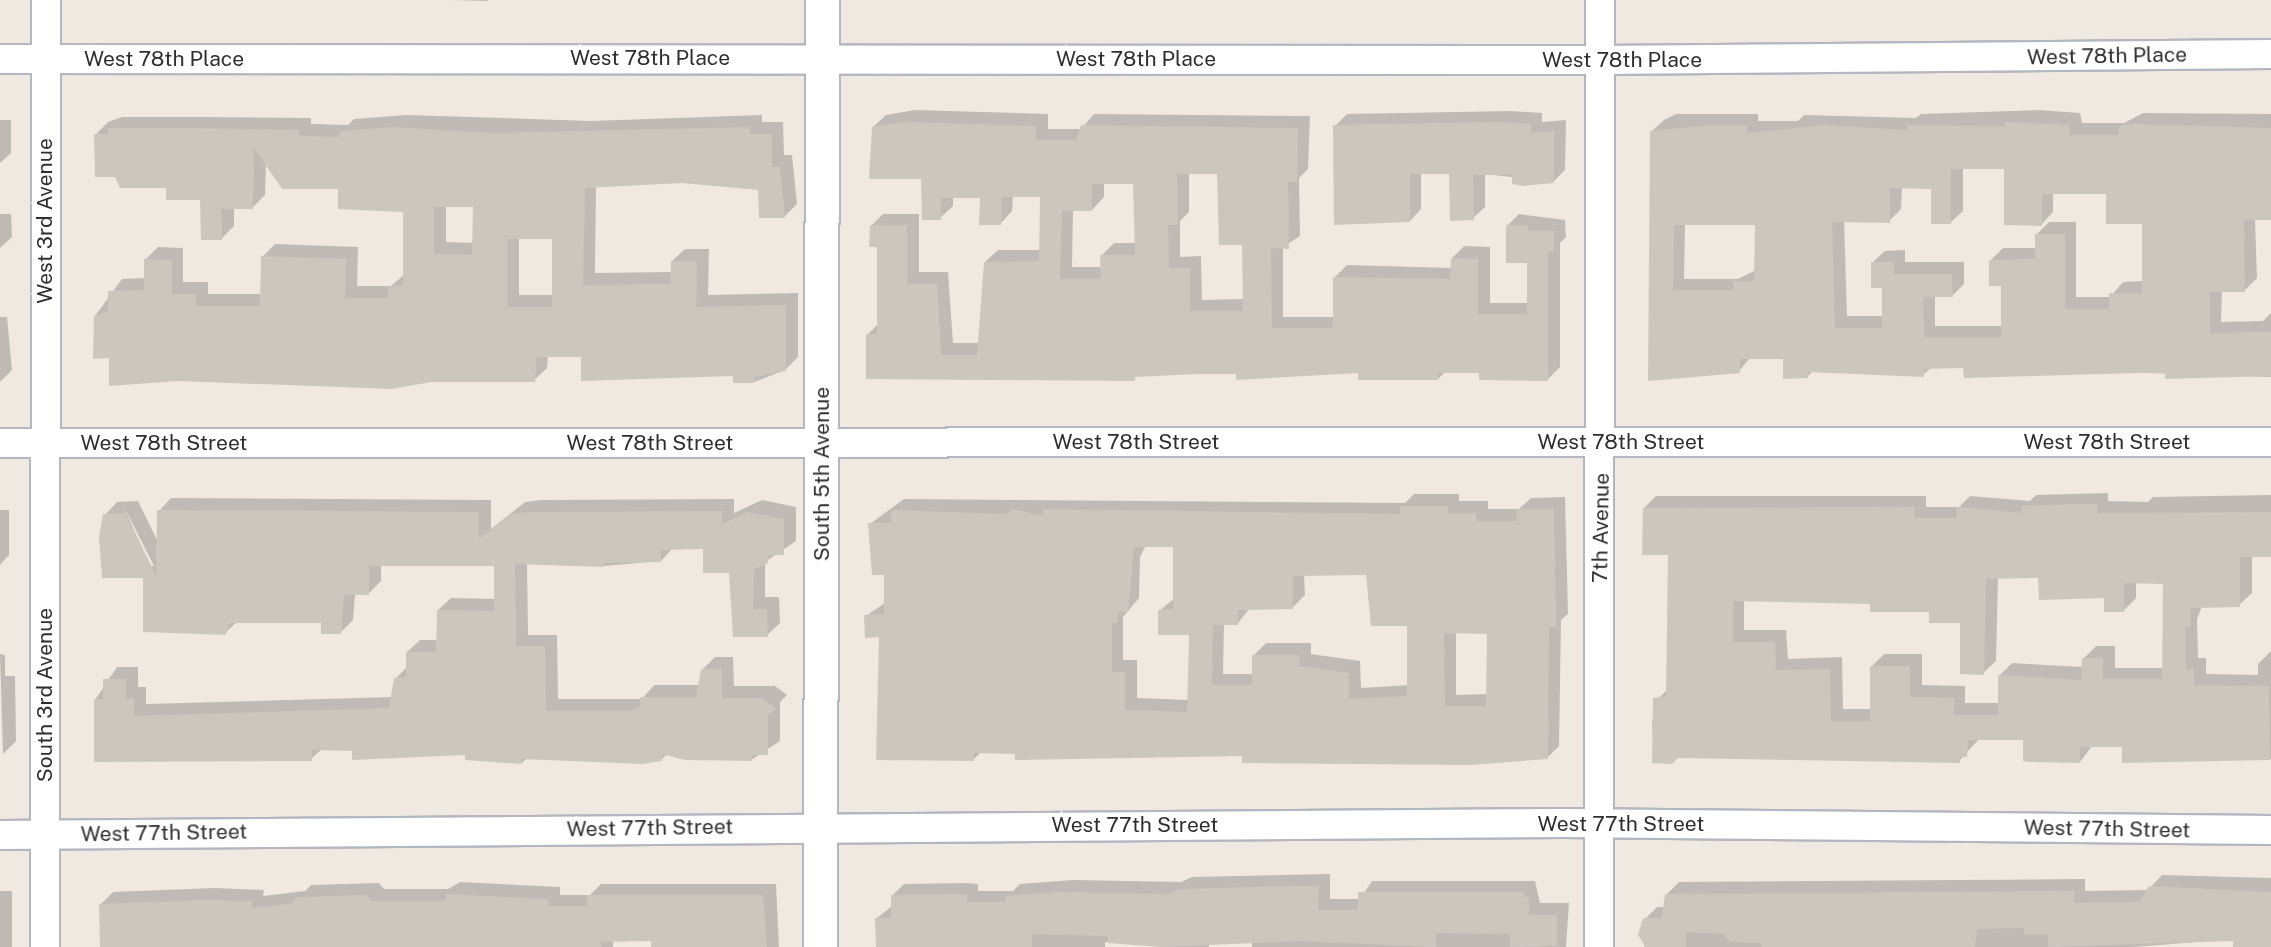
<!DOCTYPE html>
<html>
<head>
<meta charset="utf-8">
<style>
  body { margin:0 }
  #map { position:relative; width:2271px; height:947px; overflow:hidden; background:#efe9e1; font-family:"Public Sans",sans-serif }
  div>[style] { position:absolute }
  .shadow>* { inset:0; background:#0003 }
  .building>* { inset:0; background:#cbc7bf }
  .roads { filter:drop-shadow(2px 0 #b4b7c1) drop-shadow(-2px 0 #b4b7c1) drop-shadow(0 2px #b4b7c1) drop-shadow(0 -2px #b4b7c1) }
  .street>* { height:28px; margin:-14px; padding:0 14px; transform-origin:14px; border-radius:14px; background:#fff }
  .secondary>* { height:33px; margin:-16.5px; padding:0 16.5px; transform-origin:16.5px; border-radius:16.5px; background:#fff }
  span { translate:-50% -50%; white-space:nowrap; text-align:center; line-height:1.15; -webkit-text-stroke:6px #fff; paint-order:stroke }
  .street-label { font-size:21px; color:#2e2e2e }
</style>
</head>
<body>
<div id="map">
  <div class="shadow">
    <i style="clip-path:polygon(451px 0,488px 0,487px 1px)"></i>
    <i style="clip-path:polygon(evenodd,915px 110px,1048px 114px,1048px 129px,1081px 129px,1094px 114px,1310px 116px,1308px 169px,1299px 178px,1300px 236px,1283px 247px,1283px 317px,1335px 317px,1335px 277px,1347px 265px,1452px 268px,1452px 258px,1464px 246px,1490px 247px,1490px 303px,1528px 303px,1528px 261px,1507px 226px,1519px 214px,1565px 220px,1566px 237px,1560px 243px,1560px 367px,1548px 379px,1480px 372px,1445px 372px,1438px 379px,1360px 371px,867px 377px,867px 335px,878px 324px,878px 245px,871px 226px,883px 214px,919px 214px,919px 272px,948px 272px,953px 343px,979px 343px,985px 262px,998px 250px,1040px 250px,1041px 195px,1013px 195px,1012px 211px,1000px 224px,981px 197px,953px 197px,953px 206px,940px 218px,922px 178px,873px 127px,886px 115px,915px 110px,1189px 173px,1218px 173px,1244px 244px,1244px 299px,1202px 300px,1201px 256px,1180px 257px,1180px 221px,1189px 212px,1189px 173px,915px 110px,1104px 182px,1135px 182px,1136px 243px,1114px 243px,1102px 255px,1102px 267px,1072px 267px,1073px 210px,1092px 210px,1104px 197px,1104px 182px)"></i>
    <i style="clip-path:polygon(evenodd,2039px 110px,2080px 113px,2082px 123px,2124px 123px,2143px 113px,2271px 114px,2271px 219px,2255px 219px,2257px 278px,2245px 290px,2222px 290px,2221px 322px,2263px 321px,2271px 313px,2271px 377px,1965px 367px,1931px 368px,1923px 375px,1813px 371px,1807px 377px,1784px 357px,1751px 357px,1739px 371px,1649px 380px,1651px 132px,1664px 120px,1676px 114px,1758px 114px,1758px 121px,1798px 121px,1804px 115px,1916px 118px,1921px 114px,2039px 110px,1963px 168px,2006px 168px,2041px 225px,2053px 212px,2053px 192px,2107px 192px,2143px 223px,2143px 281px,2123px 282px,2110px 297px,2076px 297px,2076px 222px,2049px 222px,2036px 235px,2036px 248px,2003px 248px,1991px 260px,2003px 284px,2003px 326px,1935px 326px,1935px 296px,1952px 296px,1964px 284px,1964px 262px,1905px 262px,1905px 250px,1885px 251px,1872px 263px,1883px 287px,1883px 316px,1847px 316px,1844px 220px,1889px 221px,1901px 209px,1902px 187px,1932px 187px,1950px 223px,1963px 211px,1963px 168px,2039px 110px,1685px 224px,1756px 224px,1756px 270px,1738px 279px,1684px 279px,1685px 224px)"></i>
    <i style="clip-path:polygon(1511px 111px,1542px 113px,1542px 122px,1566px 120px,1565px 170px,1553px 182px,1485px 174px,1485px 207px,1473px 218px,1451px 172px,1421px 172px,1421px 209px,1410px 221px,1335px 126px,1347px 114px)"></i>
    <i style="clip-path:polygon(evenodd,406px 115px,591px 121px,762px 115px,762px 122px,783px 122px,784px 155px,792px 155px,797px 204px,785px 216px,760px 189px,682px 182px,596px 186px,595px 273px,672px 272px,672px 261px,685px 249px,709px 249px,708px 295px,798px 293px,798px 357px,785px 370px,754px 382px,734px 375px,583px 356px,548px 355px,547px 368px,534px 380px,111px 357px,95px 316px,122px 279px,145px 278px,145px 260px,158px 247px,183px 248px,183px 282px,208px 282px,208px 294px,262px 294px,262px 257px,275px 244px,358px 247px,357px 286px,391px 286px,405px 274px,405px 210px,266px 162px,265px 195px,252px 208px,234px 207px,234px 226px,221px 239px,202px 199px,167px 186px,96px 134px,108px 122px,122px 117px,209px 117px,311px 118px,311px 124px,348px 125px,354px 119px,406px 115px,446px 205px,474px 205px,474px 243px,446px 242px,446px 205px,406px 115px,519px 238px,554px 238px,554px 295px,519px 295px,519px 238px)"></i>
    <i style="clip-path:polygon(0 120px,11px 120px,11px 153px,0 163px)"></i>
    <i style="clip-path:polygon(0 214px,11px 214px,12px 237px,0 248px)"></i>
    <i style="clip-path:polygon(0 317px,7px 317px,12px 370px,0 382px)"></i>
    <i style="clip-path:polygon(evenodd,2108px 493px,2108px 501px,2148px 502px,2153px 497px,2271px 495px,2271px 555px,2252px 555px,2252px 593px,2239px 605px,2202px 606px,2197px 619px,2198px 658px,2206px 658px,2206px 674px,2258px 675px,2258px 664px,2271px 651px,2271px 759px,2124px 761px,2124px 746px,2092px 746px,2080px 762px,2024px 739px,1979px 739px,1959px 761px,1678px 756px,1654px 762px,1652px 722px,1658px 699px,1668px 689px,1670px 554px,1644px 508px,1656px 496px,1926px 496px,1926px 507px,1959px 507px,1970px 496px,2030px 501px,2036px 495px,2108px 493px,2039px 576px,2105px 596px,2124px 610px,2136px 598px,2136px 582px,2165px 582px,2163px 668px,2115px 668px,2115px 646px,2096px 646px,2083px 659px,2083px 667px,2012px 663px,2000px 675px,2000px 703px,1965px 703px,1965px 686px,1922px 685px,1922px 654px,1884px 654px,1871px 667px,1871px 709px,1843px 709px,1842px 657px,1788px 659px,1786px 630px,1744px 630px,1744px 600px,1872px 603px,1930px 610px,1961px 621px,1983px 673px,1996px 661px,1998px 578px,2039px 576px)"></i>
    <i style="clip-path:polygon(evenodd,1414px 494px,1459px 494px,1459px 501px,1488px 501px,1488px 509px,1519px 509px,1531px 498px,1565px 497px,1568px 614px,1561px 620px,1559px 746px,1547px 758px,1243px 761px,1243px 755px,981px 752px,974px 759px,866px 616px,885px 603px,885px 573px,870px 524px,904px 499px,1405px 503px,1414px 494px,1146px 545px,1175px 545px,1175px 598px,1160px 610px,1190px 633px,1189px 700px,1137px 698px,1137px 660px,1123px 660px,1123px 617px,1139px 598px,1140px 557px,1146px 545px,1414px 494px,1367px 574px,1409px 625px,1409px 685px,1361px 688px,1360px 661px,1311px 654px,1311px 643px,1266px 643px,1254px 655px,1253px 674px,1223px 674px,1224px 623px,1238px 623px,1250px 608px,1293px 607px,1305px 595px,1304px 575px,1367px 574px,1414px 494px,1456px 632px,1489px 633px,1488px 694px,1456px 695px,1456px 632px)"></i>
    <i style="clip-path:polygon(evenodd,171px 498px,491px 500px,491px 529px,525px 502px,542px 500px,734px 499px,734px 513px,762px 500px,796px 507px,796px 541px,765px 562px,765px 597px,779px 597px,780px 623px,767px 635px,730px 571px,704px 547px,673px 548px,661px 561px,604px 566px,527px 563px,528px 635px,557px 635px,558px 699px,642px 699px,654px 685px,700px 685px,702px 670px,715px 657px,733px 657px,734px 686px,775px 686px,787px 695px,780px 702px,780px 741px,751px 760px,667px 754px,661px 760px,527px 758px,522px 763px,467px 753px,322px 749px,311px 759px,95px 761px,95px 700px,117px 667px,138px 667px,138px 687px,146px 687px,146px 704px,393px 697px,396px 678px,407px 667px,407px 652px,420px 640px,438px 640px,438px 610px,451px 598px,495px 599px,495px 565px,381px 564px,381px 581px,368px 594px,355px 594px,353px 620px,340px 633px,323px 621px,238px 621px,225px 633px,144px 577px,103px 576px,105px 515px,117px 502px,138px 501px,158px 542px,159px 511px,171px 498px,123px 505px,154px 566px,150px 566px,123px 505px)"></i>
    <i style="clip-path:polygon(0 510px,9px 510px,9px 555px,0 565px)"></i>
    <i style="clip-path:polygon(0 654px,5px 655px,5px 676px,15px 676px,16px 741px,3px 754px)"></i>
    <i style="clip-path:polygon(1330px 874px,1330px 899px,1360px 899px,1372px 881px,1535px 881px,1540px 903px,1569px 903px,1566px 947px,1252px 947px,1252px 940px,1209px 940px,1209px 947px,1162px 947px,1162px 942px,1105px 942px,1105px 947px,877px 947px,877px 918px,892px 906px,892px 896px,904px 884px,967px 883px,978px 884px,978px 891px,1013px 891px,1020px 884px,1073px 880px,1181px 882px,1192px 877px)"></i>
    <i style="clip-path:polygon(2162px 875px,2271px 878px,2271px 947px,2234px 947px,2234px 939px,2134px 947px,1645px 947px,1640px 935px,1645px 919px,1657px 907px,1665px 907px,1667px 894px,1679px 882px,2085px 879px,2085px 891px,2148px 890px)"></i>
    <i style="clip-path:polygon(460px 882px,560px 887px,560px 895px,590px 895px,601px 884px,776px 884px,779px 947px,653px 947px,653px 940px,613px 940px,613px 947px,102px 947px,101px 904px,113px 892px,215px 888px,264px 890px,263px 896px,305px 891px,311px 885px,379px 883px,384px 889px,448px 889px)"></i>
    <i style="clip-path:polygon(0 891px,12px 891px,12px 947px,0 947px)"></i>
  </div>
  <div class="building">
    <i style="clip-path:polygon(evenodd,902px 122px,1036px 126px,1036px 140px,1076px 140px,1081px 125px,1298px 128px,1297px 182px,1288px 182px,1289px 249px,1271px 248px,1272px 328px,1333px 328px,1333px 277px,1450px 279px,1451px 258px,1478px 259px,1478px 314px,1527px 314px,1527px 263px,1506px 263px,1506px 225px,1528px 225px,1528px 231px,1554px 231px,1554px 251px,1548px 251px,1548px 381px,1479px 380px,1479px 373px,1438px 373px,1438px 380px,1358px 380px,1358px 373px,1236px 380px,1236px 374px,1197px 374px,1135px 377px,1135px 381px,866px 379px,866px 334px,877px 334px,877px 247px,869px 247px,870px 225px,907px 225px,907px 284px,937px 284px,941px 355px,977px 355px,984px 262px,1039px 261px,1040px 197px,1002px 197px,1001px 225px,979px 225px,980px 198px,941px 198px,941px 220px,922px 220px,921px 179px,869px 179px,872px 127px,902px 122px,1177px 174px,1217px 174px,1219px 245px,1242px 245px,1243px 311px,1190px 311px,1190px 268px,1169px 268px,1168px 225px,1178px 225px,1177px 174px,902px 122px,1092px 184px,1133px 184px,1135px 255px,1100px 255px,1101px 279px,1060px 279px,1062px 211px,1092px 211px,1092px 184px)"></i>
    <i style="clip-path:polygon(1499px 122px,1531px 124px,1531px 133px,1554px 131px,1554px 183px,1522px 186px,1512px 184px,1512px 175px,1473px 175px,1474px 220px,1450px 221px,1449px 174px,1410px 174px,1410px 222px,1334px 225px,1333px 125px)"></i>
    <i style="clip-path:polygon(evenodd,2005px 122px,2069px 125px,2070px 135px,2118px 135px,2119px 126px,2130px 124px,2271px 128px,2271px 220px,2244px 220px,2245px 292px,2210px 292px,2210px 333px,2271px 332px,2271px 376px,2165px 379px,2165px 373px,2138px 373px,1964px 378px,1963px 368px,1924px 369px,1924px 377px,1808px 372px,1808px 378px,1783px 379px,1783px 359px,1740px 359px,1740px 373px,1648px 381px,1650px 131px,1712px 125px,1747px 125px,1747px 133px,1823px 125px,1907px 130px,1907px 125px,2005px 126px,2005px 122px,1951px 169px,2004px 169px,2004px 225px,2042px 226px,2042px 194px,2106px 194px,2106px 224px,2142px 224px,2142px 293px,2109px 293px,2109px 309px,2065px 309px,2065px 234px,2035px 234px,2035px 259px,1989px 260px,1989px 286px,2001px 286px,2001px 337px,1924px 337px,1923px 297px,1953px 297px,1952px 274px,1894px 274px,1894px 262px,1871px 262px,1871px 288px,1882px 288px,1882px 328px,1835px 328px,1832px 222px,1890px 223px,1890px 188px,1931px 189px,1931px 224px,1951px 224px,1951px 169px,2005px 122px,1674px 225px,1755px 225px,1754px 281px,1733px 281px,1733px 290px,1673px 290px,1674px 225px)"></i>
    <i style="clip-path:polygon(evenodd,393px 127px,492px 133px,750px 127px,750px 134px,772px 134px,772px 167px,780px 167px,785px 218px,759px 218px,758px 190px,682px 183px,585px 188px,583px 285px,670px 284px,671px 261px,697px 261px,696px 307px,786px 305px,786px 371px,754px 377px,754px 383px,733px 383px,733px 376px,581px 381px,581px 357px,537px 357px,535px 382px,431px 382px,392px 389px,178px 381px,109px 386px,109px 358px,93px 359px,94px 316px,108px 311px,108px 291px,144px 290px,144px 259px,172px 260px,172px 294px,196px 294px,196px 306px,260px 306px,261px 256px,346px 259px,345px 298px,388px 298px,388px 287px,403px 285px,403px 212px,338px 209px,338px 189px,282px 189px,254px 148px,253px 209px,221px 209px,222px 240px,201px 240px,200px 200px,166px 200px,166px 188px,120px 188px,115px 177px,95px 177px,94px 134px,108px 134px,108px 128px,196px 128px,299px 130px,299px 136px,340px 137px,340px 131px,393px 127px,434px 207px,473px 207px,472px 255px,434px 254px,434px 207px,393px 127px,507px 239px,552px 239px,552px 307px,507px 307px,507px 239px)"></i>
    <i style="clip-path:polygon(evenodd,2072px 504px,2097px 504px,2097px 513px,2271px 512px,2271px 557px,2240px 557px,2240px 607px,2191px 608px,2191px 627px,2185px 627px,2186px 669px,2194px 669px,2194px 685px,2269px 686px,2270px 760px,2122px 763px,2122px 747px,2080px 747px,2080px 763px,2029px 762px,2023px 761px,2023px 740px,1968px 740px,1967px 757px,1960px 757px,1960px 763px,1678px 758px,1672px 764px,1652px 763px,1653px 698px,1666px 696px,1668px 555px,1642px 555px,1643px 508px,1914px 507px,1914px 518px,1957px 518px,1956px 507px,2022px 513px,2022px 506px,2072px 504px,2038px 578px,2039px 600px,2104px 598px,2104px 612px,2124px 612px,2124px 583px,2163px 584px,2162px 679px,2103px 679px,2103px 658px,2082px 658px,2081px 680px,1998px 675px,1998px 715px,1954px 715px,1954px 698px,1910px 697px,1910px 666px,1870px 666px,1870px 721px,1831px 721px,1830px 669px,1776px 670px,1775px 642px,1733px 642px,1733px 601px,1870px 604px,1870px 612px,1929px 612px,1929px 623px,1960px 623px,1960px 674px,1984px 675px,1986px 579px,2038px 578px)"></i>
    <i style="clip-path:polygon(evenodd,1400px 506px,1448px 506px,1448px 513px,1476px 513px,1476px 521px,1517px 521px,1517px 509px,1554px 509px,1556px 627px,1549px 627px,1548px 759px,1470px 765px,1242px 763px,1242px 756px,1015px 760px,1015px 754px,974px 753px,974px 761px,876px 760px,879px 637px,865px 638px,864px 615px,884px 614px,884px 575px,872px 575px,868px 523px,891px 523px,891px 510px,1007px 514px,1013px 509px,1043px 516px,1043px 509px,1400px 514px,1400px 506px,1134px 547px,1173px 547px,1173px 609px,1158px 610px,1158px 635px,1189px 635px,1187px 712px,1125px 710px,1125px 672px,1112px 672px,1112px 623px,1118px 623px,1118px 612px,1128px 612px,1134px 547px,1400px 506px,1366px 575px,1371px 626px,1407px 626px,1407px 696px,1349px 699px,1349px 673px,1299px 666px,1299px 655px,1252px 655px,1252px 685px,1212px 685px,1213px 625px,1238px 625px,1238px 610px,1293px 609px,1293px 576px,1366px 575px,1400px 506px,1444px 633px,1487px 634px,1486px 706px,1445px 706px,1444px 633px)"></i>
    <i style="clip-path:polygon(157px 510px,479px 512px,479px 539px,511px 514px,529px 512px,722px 511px,722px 524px,748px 512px,784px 519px,784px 555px,768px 555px,768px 563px,754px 569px,753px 609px,767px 609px,768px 637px,733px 637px,729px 573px,703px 573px,703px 549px,661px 550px,661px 562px,604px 563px,604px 567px,515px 564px,516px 646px,545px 646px,546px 711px,632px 711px,640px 707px,640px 697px,696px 697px,701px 669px,722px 669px,722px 698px,762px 698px,776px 709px,768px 715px,768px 755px,752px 755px,752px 761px,685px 760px,662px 754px,662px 761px,642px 764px,522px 759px,522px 764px,465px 760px,465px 755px,352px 760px,352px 751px,312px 750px,312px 761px,94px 762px,94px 699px,103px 699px,103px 679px,126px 679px,126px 699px,134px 699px,134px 716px,389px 708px,394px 678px,406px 677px,406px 652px,436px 652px,437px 610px,494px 611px,494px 566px,369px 566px,369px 595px,344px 595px,341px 634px,321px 634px,321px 623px,229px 623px,226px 635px,143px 632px,143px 578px,102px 578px,99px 537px,103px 514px,125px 513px,156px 575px)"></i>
    <i style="clip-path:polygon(1296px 886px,1319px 886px,1318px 910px,1358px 910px,1358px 892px,1523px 892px,1529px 899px,1529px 915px,1557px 915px,1557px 946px,1510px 947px,1510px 934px,1436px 933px,1436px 947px,1300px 941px,1161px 947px,1108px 943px,1108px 936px,1032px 934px,1032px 947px,876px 947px,875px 918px,891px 918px,891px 895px,955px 894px,967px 895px,967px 902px,1006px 902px,1006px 896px,1060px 892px,1168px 894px,1179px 889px)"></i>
    <i style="clip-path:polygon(2149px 886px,2271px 892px,2271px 947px,2233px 947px,2233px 941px,2048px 947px,2048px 935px,2024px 935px,2024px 928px,1977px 929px,1975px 947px,1761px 947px,1761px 943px,1730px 942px,1724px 934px,1686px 932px,1686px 947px,1646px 947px,1638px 935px,1643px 918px,1662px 918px,1665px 894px,2074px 891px,2074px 903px,2139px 902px)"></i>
    <i style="clip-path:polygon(446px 894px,548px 899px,548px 906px,587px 906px,587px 895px,763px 895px,767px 947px,651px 947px,651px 941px,601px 942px,601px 947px,100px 947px,99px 904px,201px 900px,252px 901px,252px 908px,292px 903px,297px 897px,366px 895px,372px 901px,435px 901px,446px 900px)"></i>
  </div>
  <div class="roads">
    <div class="street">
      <i style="left:0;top:59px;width:1600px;rotate:0.04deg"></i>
      <i style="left:1600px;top:60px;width:671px;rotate:-0.51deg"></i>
      <i style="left:0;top:443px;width:2271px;rotate:-0.03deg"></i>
      <i style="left:0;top:835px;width:1564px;rotate:-0.44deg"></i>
      <i style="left:1564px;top:823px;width:707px;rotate:0.57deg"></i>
      <i style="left:45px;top:947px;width:947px;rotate:-89.94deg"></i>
      <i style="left:1599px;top:947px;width:947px;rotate:-89.94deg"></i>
    </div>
    <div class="secondary">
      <i style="left:820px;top:947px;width:947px;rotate:-89.88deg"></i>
    </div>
  </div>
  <div class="street-label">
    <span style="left:2107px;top:56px;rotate:-1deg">West 78th Place</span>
    <span style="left:650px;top:58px">West 78th Place</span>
    <span style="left:164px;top:59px">West 78th Place</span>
    <span style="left:1136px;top:59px">West 78th Place</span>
    <span style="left:1622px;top:60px">West 78th Place</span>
    <span style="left:45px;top:221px;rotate:-90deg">West 3rd Avenue</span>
    <span style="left:1136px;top:442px">West 78th Street</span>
    <span style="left:1621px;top:442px">West 78th Street</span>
    <span style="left:2107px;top:442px">West 78th Street</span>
    <span style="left:164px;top:443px">West 78th Street</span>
    <span style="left:650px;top:443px">West 78th Street</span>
    <span style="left:822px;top:474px;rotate:-90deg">South 5th Avenue</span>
    <span style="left:1601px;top:528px;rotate:-89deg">7th Avenue</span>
    <span style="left:45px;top:695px;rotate:-90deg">South 3rd Avenue</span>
    <span style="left:1621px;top:824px">West 77th Street</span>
    <span style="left:1135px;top:825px">West 77th Street</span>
    <span style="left:650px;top:828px;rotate:-1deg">West 77th Street</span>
    <span style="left:2107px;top:829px;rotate:1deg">West 77th Street</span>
    <span style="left:164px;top:833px;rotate:-1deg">West 77th Street</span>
  </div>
</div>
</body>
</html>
